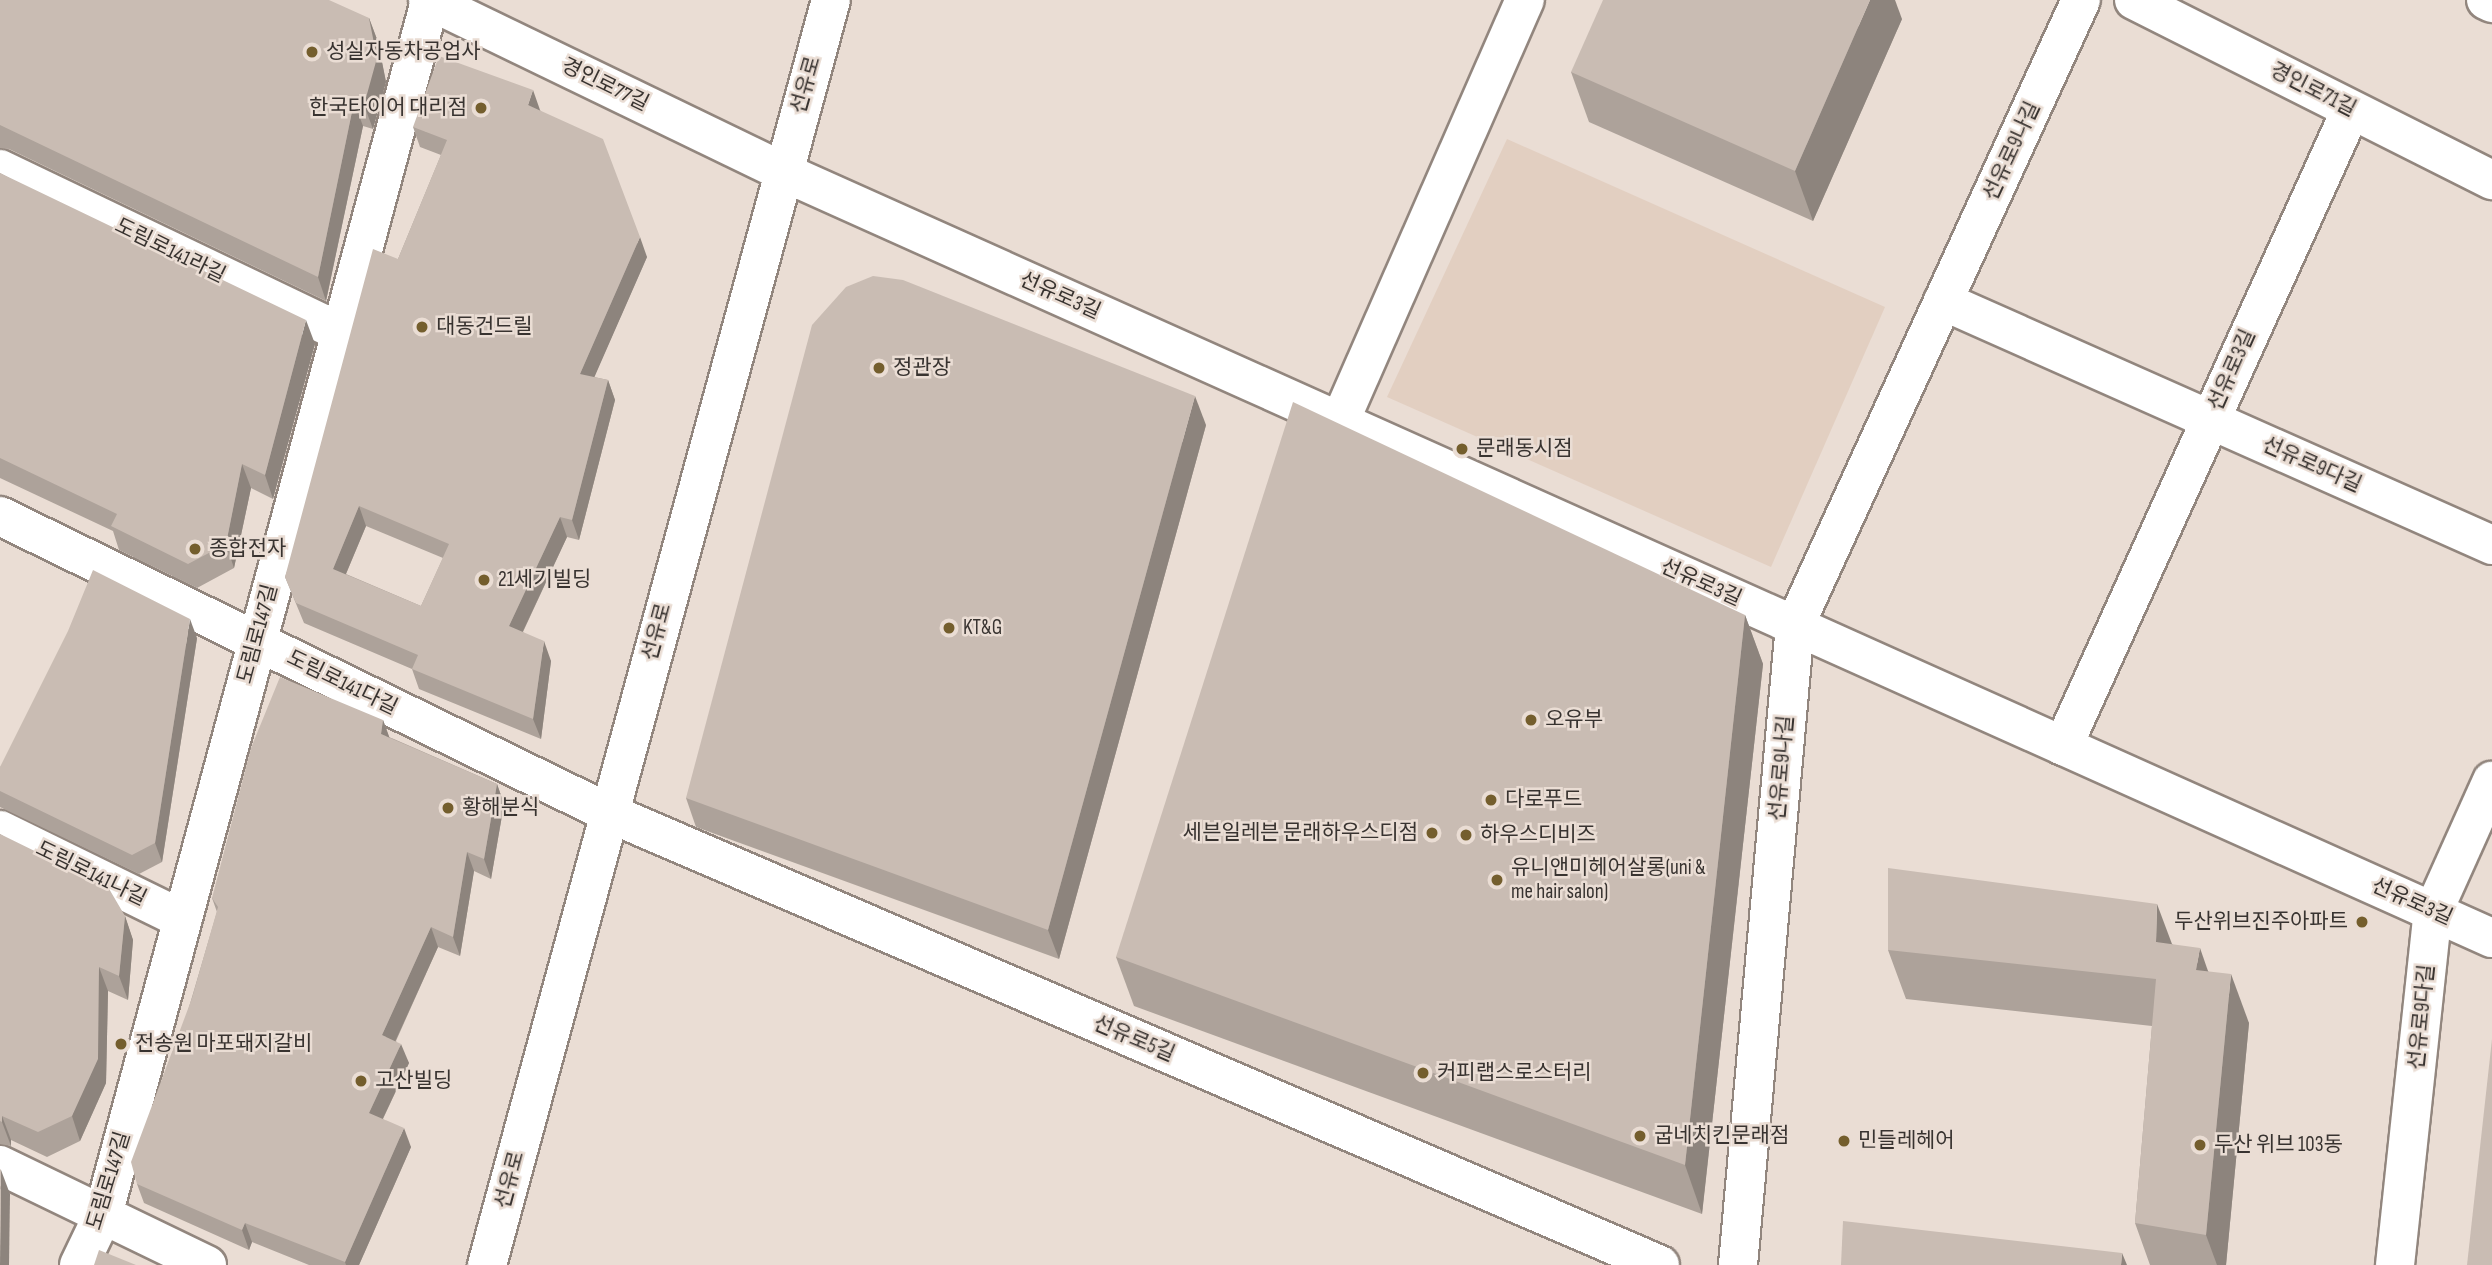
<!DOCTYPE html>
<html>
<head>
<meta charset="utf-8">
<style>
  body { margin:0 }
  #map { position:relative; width:2492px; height:1265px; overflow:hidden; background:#eaddd4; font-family:"Sofia Sans Condensed","Noto Sans KR",sans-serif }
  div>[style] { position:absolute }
  .built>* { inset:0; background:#e2cfc1 }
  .roads { filter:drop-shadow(2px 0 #92867e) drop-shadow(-2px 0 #92867e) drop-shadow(0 2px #92867e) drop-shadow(0 -2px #92867e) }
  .minor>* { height:38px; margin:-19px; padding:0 19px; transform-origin:19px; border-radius:19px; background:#fff }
  .major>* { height:38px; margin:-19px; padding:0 19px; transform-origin:19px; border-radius:19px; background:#fff }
  .wall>* { inset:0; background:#ada29a }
  .shaded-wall>* { inset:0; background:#8d847d }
  .building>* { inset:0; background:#c9bcb3 }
  .dots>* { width:19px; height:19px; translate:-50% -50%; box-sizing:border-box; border:4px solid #eaddd4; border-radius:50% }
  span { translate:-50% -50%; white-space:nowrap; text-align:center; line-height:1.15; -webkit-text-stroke:5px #eaddd4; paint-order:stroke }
  .poi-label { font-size:21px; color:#383330 }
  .left { translate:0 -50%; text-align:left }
  .right { translate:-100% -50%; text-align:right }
  .street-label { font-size:21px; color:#383330 }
</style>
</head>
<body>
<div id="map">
  <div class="built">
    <i style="clip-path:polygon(1507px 139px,1885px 307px,1771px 567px,1387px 397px)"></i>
  </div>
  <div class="roads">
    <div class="minor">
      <i style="left:428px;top:0;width:392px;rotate:25.8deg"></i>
      <i style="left:781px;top:171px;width:1875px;rotate:24.15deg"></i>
      <i style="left:2134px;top:0;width:401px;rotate:26.7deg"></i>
      <i style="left:0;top:169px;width:377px;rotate:25.6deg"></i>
      <i style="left:1943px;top:301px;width:601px;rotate:23.96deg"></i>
      <i style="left:1340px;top:421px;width:460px;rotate:-66.3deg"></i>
      <i style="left:0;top:516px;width:678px;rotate:26deg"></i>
      <i style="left:609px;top:813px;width:1144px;rotate:23.27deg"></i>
      <i style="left:2063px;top:746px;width:698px;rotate:-65.64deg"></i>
      <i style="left:0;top:830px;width:203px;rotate:26.1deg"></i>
      <i style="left:0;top:1165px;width:230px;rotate:25.8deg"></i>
      <i style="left:79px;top:1265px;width:55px;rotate:-64.4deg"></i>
      <i style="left:103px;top:1215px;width:1257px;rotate:-74.92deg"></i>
      <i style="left:1738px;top:1265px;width:643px;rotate:-84.91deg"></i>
      <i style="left:1795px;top:625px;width:687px;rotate:-65.41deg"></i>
      <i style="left:2395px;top:1265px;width:355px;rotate:-83.9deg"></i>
      <i style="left:2433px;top:912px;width:144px;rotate:-65.8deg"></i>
    </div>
    <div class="major">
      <i style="left:2486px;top:0;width:7px;rotate:27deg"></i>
      <i style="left:487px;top:1265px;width:1311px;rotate:-74.79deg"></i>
    </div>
  </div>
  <div class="wall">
    <i style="clip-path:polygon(0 0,369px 18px,378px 42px,386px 82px,373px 129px,363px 126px,326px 301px,9px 149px,0 148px)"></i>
    <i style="clip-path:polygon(1902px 19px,1813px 221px,1589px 122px,1571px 72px)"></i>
    <i style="clip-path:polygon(evenodd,540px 110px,647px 257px,594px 377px,608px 380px,615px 400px,579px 540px,567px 537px,523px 632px,551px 661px,541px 739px,419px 689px,412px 669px,304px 623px,285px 577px,398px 259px,441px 155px,420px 147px,413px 127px,540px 110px,366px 526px,443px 558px,421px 606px,346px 574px,366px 526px)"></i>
    <i style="clip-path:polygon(0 173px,315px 344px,273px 499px,251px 488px,234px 568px,197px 588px,119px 550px,113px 531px,0 478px)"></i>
    <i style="clip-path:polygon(1206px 425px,1059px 959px,696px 827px,686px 798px)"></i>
    <i style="clip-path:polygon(1745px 615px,1763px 664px,1702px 1214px,1134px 1006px,1116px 957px)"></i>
    <i style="clip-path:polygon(197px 638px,162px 862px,139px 874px,0 807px,0 767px)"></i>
    <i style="clip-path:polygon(383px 720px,389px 737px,497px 784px,504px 804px,491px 879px,474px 871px,460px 956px,438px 947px,396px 1041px,409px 1063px,383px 1119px,411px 1147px,359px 1265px,309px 1265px,252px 1242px,249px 1250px,144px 1203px,137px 1184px,217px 912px,212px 898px)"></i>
    <i style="clip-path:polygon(0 834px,125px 916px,133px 940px,128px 1000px,108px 991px,106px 1083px,80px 1141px,47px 1157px,11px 1140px,11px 1146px,0 1144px)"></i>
    <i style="clip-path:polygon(2172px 944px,2208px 971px,2249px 1023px,2226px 1265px,2150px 1265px,2135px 1223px,2152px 1026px,1906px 999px,1888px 950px)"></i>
  </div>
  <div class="shaded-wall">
    <i style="clip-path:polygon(1870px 0,1895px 0,1902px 19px,1813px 221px,1795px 171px)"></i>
    <i style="clip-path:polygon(369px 18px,378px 42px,386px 82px,373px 129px,364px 105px)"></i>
    <i style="clip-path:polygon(533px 90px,540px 110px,535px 125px,528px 105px)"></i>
    <i style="clip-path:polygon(354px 102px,363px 126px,326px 301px,318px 277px)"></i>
    <i style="clip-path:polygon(640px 237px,647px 257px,587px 394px,580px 374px)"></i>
    <i style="clip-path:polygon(306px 320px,315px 344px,273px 499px,265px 475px)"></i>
    <i style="clip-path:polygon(608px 380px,615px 400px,579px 540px,572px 520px)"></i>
    <i style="clip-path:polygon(1195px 396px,1206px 425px,1059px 959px,1048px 930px)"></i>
    <i style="clip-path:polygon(242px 464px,251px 488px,234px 568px,226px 544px)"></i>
    <i style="clip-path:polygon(359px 506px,366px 526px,340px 588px,333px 569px)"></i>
    <i style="clip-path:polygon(560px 517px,567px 537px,516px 646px,509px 626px)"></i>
    <i style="clip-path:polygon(1745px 615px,1763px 664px,1702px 1214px,1685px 1165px)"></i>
    <i style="clip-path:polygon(190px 619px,197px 638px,162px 862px,155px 843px)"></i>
    <i style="clip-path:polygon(544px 641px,551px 661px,541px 739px,533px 719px)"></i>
    <i style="clip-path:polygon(383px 720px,390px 739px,381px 734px)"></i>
    <i style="clip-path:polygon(497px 784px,504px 804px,491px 879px,484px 859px)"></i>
    <i style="clip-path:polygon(467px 852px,474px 871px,460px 956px,453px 937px)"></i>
    <i style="clip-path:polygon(2157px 904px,2175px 952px,2156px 942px)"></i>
    <i style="clip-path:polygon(125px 916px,133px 940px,128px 1000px,119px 976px)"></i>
    <i style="clip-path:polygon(431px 927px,438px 947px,389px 1055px,382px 1035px)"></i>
    <i style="clip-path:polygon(2200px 948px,2217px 997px,2196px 970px)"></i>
    <i style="clip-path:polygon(99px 967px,108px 991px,106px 1083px,80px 1141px,72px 1116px)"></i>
    <i style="clip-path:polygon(2231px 974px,2249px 1023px,2226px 1265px,2217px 1265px,2206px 1235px)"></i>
    <i style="clip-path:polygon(401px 1044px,409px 1063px,376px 1133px,369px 1113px)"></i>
    <i style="clip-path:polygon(2px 1116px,11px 1140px,11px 1146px,2px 1122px)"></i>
    <i style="clip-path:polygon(404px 1128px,411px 1147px,359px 1265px,346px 1265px,345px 1262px)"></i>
    <i style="clip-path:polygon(1px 1170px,10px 1194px,9px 1265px,0 1265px)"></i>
    <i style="clip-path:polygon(245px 1223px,252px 1242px,249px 1250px,242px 1230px)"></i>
    <i style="clip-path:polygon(2122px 1253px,2127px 1265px,2121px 1265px)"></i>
  </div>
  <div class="building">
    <i style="clip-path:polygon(0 0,329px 0,369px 18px,377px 58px,364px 105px,354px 102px,318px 277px,0 125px)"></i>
    <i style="clip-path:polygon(1603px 0,1870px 0,1795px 171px,1571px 72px)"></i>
    <i style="clip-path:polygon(evenodd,439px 56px,533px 90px,528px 105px,603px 139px,640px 237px,580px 374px,608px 380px,572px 520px,560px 517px,509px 626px,544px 641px,533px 719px,412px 669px,418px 655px,296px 603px,285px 577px,373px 249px,398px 259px,447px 140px,413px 127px,439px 56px,359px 506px,449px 544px,421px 606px,333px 569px,359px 506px)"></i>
    <i style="clip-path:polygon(0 173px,306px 320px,265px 475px,242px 464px,226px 544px,188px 564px,111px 526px,117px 514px,0 458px)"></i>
    <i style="clip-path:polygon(873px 276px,903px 280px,1195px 396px,1048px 930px,686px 798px,812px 325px,846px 287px)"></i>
    <i style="clip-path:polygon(1293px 402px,1745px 615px,1685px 1165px,1116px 957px)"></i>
    <i style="clip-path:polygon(93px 570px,190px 619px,155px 843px,132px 855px,0 791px,0 767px,68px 631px)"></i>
    <i style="clip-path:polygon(280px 677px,383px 720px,381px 734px,497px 784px,484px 859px,467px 852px,453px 937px,431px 927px,382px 1035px,401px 1044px,369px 1113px,404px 1128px,345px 1262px,245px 1223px,242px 1230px,137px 1184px,131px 1162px,192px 998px,218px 907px,212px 898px,251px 748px)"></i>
    <i style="clip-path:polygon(0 834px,108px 887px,125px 916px,119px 976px,99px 967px,98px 1059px,72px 1116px,38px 1132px,2px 1116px,2px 1122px,0 1121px)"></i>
    <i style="clip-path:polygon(1888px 868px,2157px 904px,2156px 942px,2200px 948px,2196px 970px,2231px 974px,2206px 1235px,2135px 1223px,2156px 979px,1888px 950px)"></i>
    <i style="clip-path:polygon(2492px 1039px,2492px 1265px,2467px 1265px)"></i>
    <i style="clip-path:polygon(0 1169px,1px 1170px,0 1248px)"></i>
    <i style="clip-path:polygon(1843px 1221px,2122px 1253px,2121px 1265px,1841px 1265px)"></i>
    <i style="clip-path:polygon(99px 1250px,136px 1265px,94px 1265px)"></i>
  </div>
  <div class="dots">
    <i style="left:312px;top:52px;background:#745e2d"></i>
    <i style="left:481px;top:108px;background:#745e2d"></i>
    <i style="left:422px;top:327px;background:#745e2d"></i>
    <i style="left:879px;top:368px;background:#745e2d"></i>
    <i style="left:1462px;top:449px;background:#745e2d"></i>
    <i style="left:195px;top:549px;background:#745e2d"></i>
    <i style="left:484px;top:580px;background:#745e2d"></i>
    <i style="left:949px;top:628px;background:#745e2d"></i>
    <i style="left:1531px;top:720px;background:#745e2d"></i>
    <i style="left:1491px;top:800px;background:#745e2d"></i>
    <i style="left:448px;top:808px;background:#745e2d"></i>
    <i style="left:1432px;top:833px;background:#745e2d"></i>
    <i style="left:1466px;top:835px;background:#745e2d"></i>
    <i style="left:1497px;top:880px;background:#745e2d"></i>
    <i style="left:2362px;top:922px;background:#745e2d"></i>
    <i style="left:121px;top:1044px;background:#745e2d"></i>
    <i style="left:1423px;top:1073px;background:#745e2d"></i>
    <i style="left:361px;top:1081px;background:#745e2d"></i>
    <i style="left:1640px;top:1136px;background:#745e2d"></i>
    <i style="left:1844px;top:1141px;background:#745e2d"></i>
    <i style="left:2200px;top:1145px;background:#745e2d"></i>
  </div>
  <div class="poi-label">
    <span class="left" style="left:326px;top:52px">성실자동차공업사</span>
    <span class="right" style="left:467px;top:108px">한국타이어 대리점</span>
    <span class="left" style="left:436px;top:327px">대동건드릴</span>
    <span class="left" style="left:893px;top:368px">정관장</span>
    <span class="left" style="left:1476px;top:449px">문래동시점</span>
    <span class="left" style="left:209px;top:549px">종합전자</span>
    <span class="left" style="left:498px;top:580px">21세기빌딩</span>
    <span class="left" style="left:963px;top:628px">KT&amp;G</span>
    <span class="left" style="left:1545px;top:720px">오유부</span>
    <span class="left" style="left:1505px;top:800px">다로푸드</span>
    <span class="left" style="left:462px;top:808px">황해분식</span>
    <span class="right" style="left:1418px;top:833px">세븐일레븐 문래하우스디점</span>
    <span class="left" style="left:1480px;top:835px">하우스디비즈</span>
    <span class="left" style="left:1511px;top:880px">유니앤미헤어살롱(uni &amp;<br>me hair salon)</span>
    <span class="right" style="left:2348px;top:922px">두산위브진주아파트</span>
    <span class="left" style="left:135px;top:1044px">전송원 마포돼지갈비</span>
    <span class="left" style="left:1437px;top:1073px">커피랩스로스터리</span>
    <span class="left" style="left:375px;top:1081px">고산빌딩</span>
    <span class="left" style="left:1654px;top:1136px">굽네치킨문래점</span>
    <span class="left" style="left:1858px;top:1141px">민들레헤어</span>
    <span class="left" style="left:2214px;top:1145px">두산 위브 103동</span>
  </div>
  <div class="street-label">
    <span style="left:605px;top:85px;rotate:26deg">경인로77길</span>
    <span style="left:806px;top:85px;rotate:-74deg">선유로</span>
    <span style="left:2313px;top:90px;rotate:27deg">경인로71길</span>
    <span style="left:2012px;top:151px;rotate:-65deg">선유로9나길</span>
    <span style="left:170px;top:251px;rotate:26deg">도림로141라길</span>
    <span style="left:1060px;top:296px;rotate:24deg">선유로3길</span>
    <span style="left:2232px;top:370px;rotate:-66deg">선유로3길</span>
    <span style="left:2312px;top:465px;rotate:24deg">선유로9다길</span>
    <span style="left:1701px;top:583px;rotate:24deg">선유로3길</span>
    <span style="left:657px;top:632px;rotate:-75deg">선유로</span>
    <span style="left:258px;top:634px;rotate:-75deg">도림로147길</span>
    <span style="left:342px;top:683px;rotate:26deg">도림로141다길</span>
    <span style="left:1782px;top:768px;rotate:-85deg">선유로9나길</span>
    <span style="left:91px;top:874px;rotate:26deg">도림로141나길</span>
    <span style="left:2412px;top:902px;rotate:24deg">선유로3길</span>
    <span style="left:2422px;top:1017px;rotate:-84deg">선유로9다길</span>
    <span style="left:1134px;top:1039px;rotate:23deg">선유로5길</span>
    <span style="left:510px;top:1180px;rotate:-75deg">선유로</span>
    <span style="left:109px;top:1181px;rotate:-73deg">도림로147길</span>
  </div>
</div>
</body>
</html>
